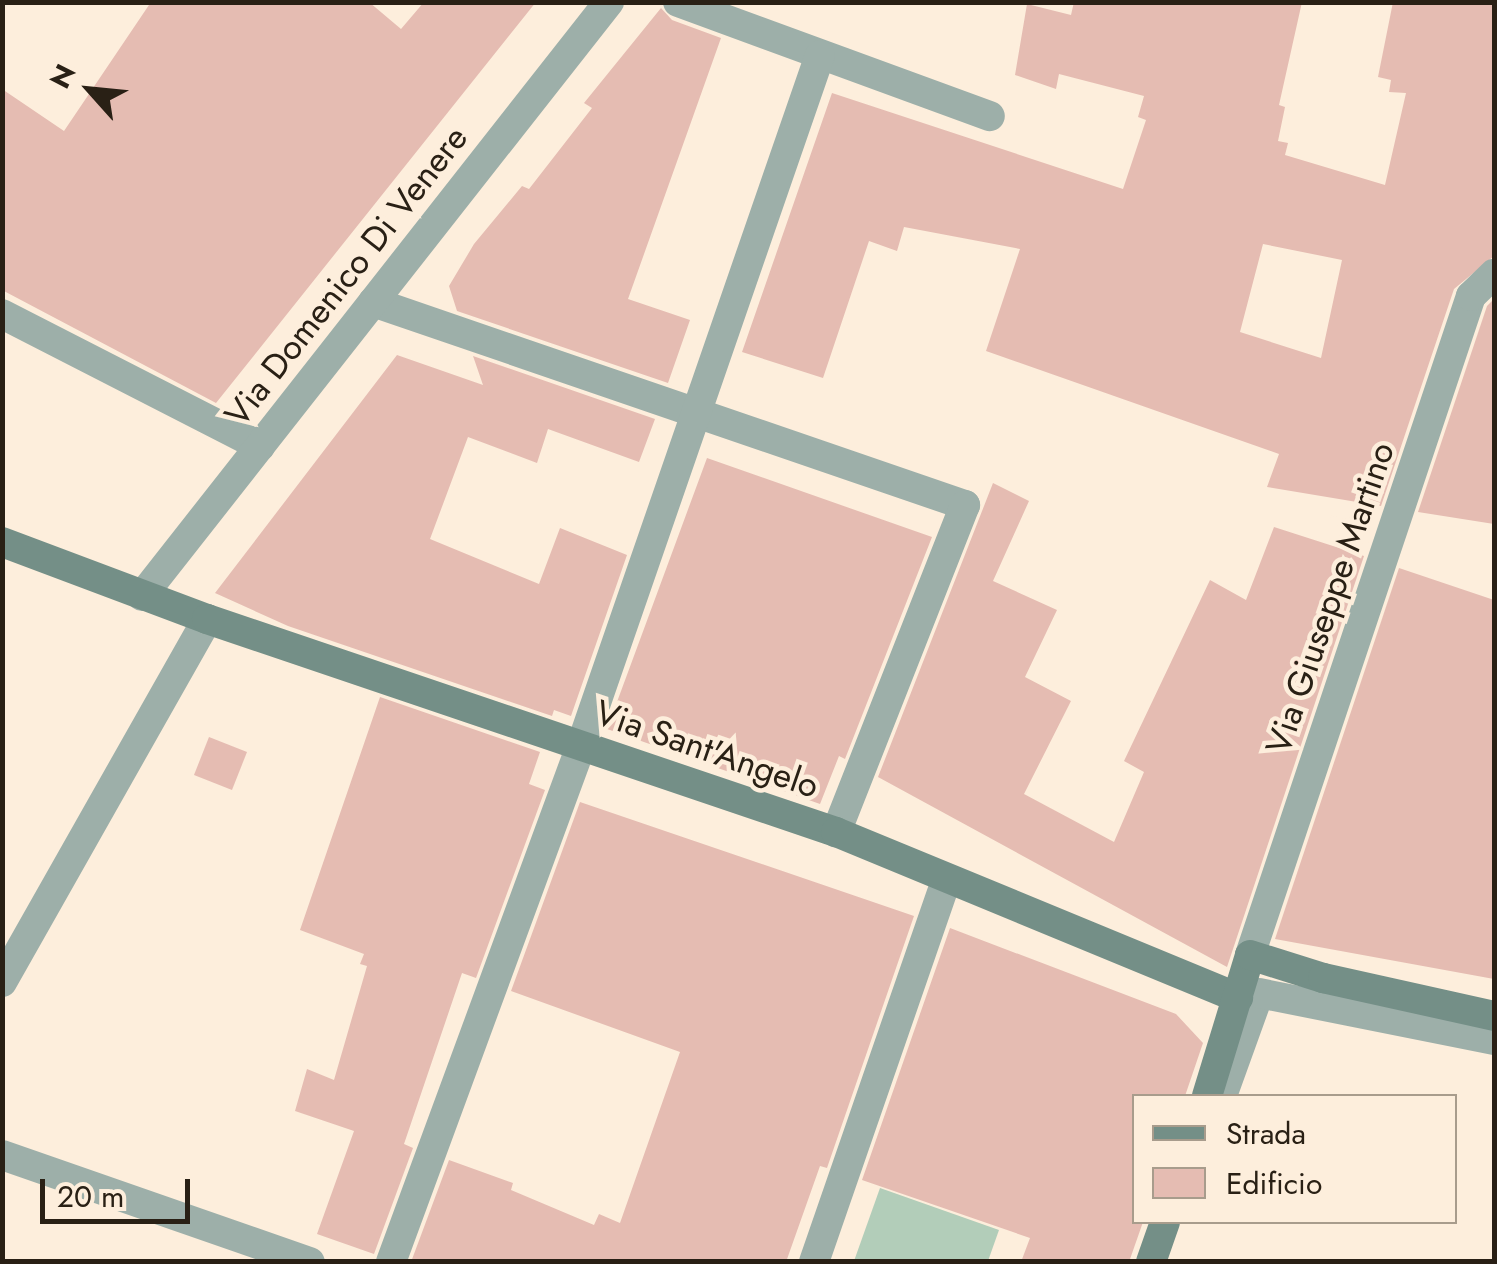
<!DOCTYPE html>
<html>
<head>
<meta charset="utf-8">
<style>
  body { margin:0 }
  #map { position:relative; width:1497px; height:1264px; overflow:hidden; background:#fdeedc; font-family:Jost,sans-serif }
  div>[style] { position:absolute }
  .green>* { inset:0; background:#b2cdb9 }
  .building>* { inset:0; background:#e5bcb2 }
  .street>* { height:30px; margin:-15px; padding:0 15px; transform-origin:15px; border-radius:15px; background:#9dafa9 }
  .secondary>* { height:30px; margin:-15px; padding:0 15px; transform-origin:15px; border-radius:15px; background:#748f87 }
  span { translate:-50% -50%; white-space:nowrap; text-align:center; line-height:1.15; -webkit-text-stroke:9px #fdeedc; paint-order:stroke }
  .street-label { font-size:35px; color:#292015 }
  .frame { position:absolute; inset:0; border:5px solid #292015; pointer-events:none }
  .legend { position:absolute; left:1132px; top:1094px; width:325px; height:130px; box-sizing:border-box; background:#fdeedc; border:2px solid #a89c8c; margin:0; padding:12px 18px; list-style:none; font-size:30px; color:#292015 }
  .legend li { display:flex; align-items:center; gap:20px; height:50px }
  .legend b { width:50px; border:2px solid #a89c8c }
  .north { position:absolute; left:40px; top:40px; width:100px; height:100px; -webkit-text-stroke:8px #fdeedc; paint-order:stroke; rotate:297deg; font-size:28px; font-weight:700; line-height:40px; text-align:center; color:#292015 }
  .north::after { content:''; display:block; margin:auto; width:35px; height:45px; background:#292015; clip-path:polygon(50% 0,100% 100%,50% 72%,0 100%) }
  .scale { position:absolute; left:40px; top:1179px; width:150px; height:45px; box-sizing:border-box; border:5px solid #292015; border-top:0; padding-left:12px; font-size:30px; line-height:35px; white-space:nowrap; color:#292015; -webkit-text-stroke:8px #fdeedc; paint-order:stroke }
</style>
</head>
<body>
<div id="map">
  <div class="green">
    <i style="clip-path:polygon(880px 1188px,999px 1230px,988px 1261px,854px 1261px)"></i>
  </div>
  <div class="building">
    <i style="clip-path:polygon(151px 2px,369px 2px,401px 29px,424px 2px,536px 2px,216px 403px,2px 290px,2px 89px,64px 131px)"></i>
    <i style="clip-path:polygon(evenodd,1074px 2px,1302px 2px,1279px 105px,1285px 107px,1278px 141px,1288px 143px,1285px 155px,1385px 185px,1406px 93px,1389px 92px,1391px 80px,1378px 77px,1393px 2px,1494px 2px,1494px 256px,1454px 289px,1381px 506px,1267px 487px,1279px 454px,986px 351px,1020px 249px,904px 227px,897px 251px,869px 241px,823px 378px,742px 352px,832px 93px,1123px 189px,1146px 120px,1138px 117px,1144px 96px,1059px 74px,1056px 89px,1015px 75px,1027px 4px,1071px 15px,1074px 2px,1263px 244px,1342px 260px,1321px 358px,1240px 332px,1263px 244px)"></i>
    <i style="clip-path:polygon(661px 8px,672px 20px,721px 38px,628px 299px,690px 320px,668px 383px,457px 311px,449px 286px,474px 244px,522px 186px,529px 189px,592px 108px,584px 103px)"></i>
    <i style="clip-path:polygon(1494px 299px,1494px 524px,1418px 512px,1487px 306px)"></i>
    <i style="clip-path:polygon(397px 355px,483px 385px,473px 356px,655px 419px,639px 462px,548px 429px,537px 463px,468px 437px,430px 539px,539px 584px,560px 528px,627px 555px,571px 716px,554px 710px,552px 716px,288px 626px,215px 593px)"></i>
    <i style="clip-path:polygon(707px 458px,932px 537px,845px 759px,839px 756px,820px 804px,607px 729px)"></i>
    <i style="clip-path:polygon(993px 483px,1029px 501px,993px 581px,1057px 610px,1025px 677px,1071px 701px,1024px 794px,1114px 842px,1144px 772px,1124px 761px,1210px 580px,1246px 600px,1274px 527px,1364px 556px,1227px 967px,878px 777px)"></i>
    <i style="clip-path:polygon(1399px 568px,1494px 600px,1494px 979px,1275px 939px)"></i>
    <i style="clip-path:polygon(380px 697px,540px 752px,529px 784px,545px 790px,476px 978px,462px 973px,404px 1144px,413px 1148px,374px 1254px,317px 1234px,354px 1131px,295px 1111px,307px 1069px,334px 1080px,367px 966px,360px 964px,364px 954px,300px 930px)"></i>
    <i style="clip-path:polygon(209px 737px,247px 752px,232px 790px,194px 775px)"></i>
    <i style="clip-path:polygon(580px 802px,914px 916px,827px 1168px,820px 1166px,786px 1262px,411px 1262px,449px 1160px,513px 1183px,511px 1190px,594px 1225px,599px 1214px,620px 1223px,680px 1052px,511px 991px)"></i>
    <i style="clip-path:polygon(950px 928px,1176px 1014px,1203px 1043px,1185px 1096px,1134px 1096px,1134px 1222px,1143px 1222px,1129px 1262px,1021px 1262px,1030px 1238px,862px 1180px)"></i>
  </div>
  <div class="street">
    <i style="left:678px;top:2px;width:332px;rotate:20.1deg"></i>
    <i style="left:373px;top:302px;width:626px;rotate:18.93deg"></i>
    <i style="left:965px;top:505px;width:352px;rotate:111.5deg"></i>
    <i style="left:2px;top:314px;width:290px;rotate:27.1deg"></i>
    <i style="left:142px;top:596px;width:756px;rotate:-51.83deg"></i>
    <i style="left:1250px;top:955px;width:695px;rotate:-71.46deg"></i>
    <i style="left:1471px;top:296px;width:32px;rotate:-44deg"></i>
    <i style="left:2px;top:982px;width:417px;rotate:-60.5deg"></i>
    <i style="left:1222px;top:1096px;width:109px;rotate:-70.2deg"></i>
    <i style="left:1259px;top:993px;width:240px;rotate:11.3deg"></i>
    <i style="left:2px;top:1155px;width:326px;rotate:19.2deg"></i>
    <i style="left:391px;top:1262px;width:550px;rotate:-69.79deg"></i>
    <i style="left:581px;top:746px;width:731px;rotate:-70.92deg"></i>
    <i style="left:814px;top:1262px;width:405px;rotate:-70.9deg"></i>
  </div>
  <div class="secondary">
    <i style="left:2px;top:542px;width:219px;rotate:20.6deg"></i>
    <i style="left:207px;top:619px;width:664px;rotate:18.71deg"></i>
    <i style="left:836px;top:832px;width:435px;rotate:22.4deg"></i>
    <i style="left:1207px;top:1096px;width:147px;rotate:-73deg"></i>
    <i style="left:1250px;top:955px;width:77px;rotate:17.5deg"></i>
    <i style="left:1323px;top:978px;width:175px;rotate:12.5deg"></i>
    <i style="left:1151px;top:1262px;width:42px;rotate:-70.7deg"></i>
  </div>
  <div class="street-label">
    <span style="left:346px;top:276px;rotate:-52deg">Via Domenico Di Venere</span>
    <span style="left:1330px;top:598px;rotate:-71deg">Via Giuseppe Martino</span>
    <span style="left:707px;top:749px;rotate:19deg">Via Sant'Angelo</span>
  </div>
  <div class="frame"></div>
  <ul class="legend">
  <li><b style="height:12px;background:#748f87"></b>Strada</li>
  <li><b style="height:28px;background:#e5bcb2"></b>Edificio</li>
  </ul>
  <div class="north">N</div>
  <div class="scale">20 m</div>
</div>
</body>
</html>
